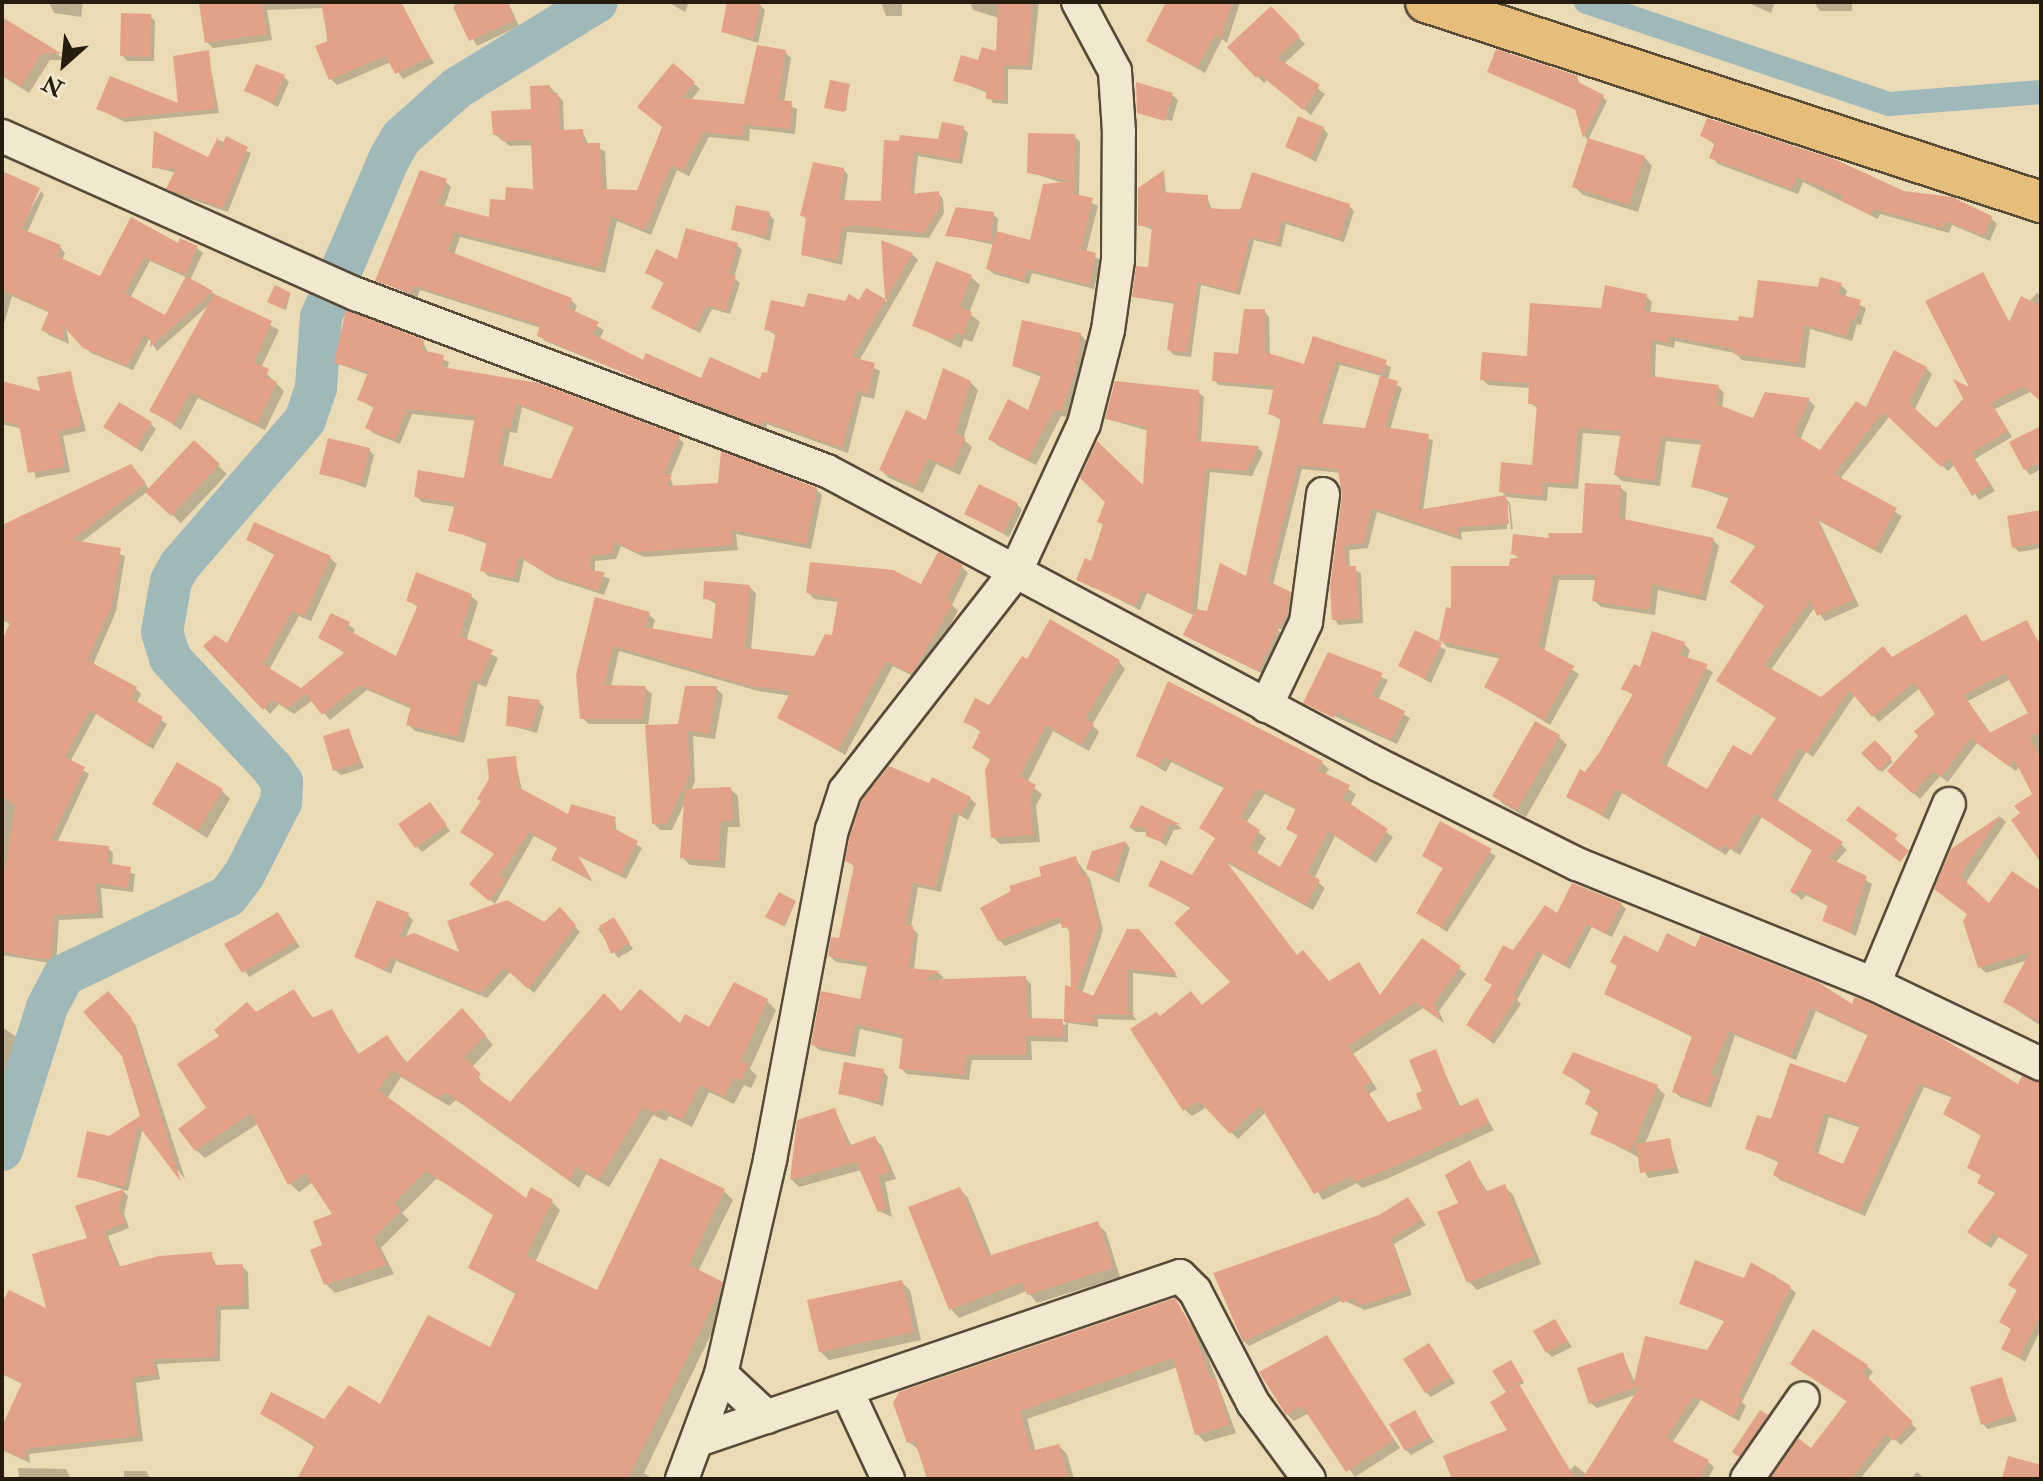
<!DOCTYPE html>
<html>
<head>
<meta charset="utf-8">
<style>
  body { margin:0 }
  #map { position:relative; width:2043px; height:1481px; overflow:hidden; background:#ebdbb5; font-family:"IM FELL Double Pica",serif }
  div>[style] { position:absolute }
  .shadow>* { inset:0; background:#0003 }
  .canal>* { height:24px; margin:-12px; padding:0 12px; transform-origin:12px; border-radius:12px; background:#9fb8ba }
  .river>* { height:42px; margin:-21px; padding:0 21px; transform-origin:21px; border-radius:21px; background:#9fb8ba }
  .building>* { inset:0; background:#e3a288 }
  .roads { filter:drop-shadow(2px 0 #574b38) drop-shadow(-2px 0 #574b38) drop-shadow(0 2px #574b38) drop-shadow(0 -2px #574b38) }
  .minor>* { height:32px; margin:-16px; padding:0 16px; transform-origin:16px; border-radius:16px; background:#f2e8cf }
  .major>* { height:40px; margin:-20px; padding:0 20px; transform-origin:20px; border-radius:20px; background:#e6be7a }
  span { translate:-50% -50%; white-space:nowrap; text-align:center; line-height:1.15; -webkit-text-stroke:8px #f2e8cf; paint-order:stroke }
  .frame { position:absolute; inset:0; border:4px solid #261b0f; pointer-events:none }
  .north { position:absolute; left:24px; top:24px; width:80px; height:80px; -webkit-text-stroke:6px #f2e8cf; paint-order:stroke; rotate:207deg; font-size:22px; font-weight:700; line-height:32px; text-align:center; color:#261b0f }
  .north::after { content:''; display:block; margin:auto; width:28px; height:36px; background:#261b0f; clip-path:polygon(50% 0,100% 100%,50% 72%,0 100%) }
</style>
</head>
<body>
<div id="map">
  <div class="shadow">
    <i style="clip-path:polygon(49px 2px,83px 2px,81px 17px,54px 13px)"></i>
    <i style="clip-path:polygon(201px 2px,397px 2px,434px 63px,403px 79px,391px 62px,337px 85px,331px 79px,324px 8px,267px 10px,272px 40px,213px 48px,207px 42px)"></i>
    <i style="clip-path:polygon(453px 2px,508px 2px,519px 26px,477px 46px)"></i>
    <i style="clip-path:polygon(668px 2px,689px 2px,685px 12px)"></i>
    <i style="clip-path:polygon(729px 2px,760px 5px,765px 10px,758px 43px,723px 32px)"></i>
    <i style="clip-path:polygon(881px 2px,902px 2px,902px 16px,886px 16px)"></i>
    <i style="clip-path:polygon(970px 2px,1039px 2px,1032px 70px,1008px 69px,1008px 104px,993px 103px,988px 93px,955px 80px,998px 54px,999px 18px,973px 10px)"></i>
    <i style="clip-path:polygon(1168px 2px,1240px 2px,1227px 43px,1222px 39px,1205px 73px,1148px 41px)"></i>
    <i style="clip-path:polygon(1746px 2px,1775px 2px,1771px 13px)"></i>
    <i style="clip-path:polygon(1814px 2px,1852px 2px,1852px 11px,1820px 11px)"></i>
    <i style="clip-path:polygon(1271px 8px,1305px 44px,1284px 64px,1325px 94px,1311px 115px,1267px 80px,1264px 83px,1230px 47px)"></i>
    <i style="clip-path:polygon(150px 16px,155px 21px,154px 61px,127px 61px,122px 55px)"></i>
    <i style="clip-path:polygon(2px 19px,66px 60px,50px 60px,29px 93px,2px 76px)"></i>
    <i style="clip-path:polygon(208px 52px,219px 113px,125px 122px,99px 109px,181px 106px)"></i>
    <i style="clip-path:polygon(785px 52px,791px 58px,784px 103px,797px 109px,795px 134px,750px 129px,749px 141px,709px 137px,689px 176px,677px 170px,651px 235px,617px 221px,605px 273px,460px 237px,454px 255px,571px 300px,577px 306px,574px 313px,604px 330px,599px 340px,644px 363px,702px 380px,761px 382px,768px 376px,777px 336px,766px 329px,806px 310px,860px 303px,867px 291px,887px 302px,883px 243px,912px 254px,918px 260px,859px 361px,880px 371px,874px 399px,862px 396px,848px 453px,767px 424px,766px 430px,545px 341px,539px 335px,541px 328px,420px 290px,417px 298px,378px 280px,445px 181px,451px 187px,444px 208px,491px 219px,507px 202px,535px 191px,533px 145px,510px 146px,494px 134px,533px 111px,550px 87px,563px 101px,564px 132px,582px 131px,589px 145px,605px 151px,607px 191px,638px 192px,664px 127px,673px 66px,700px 89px,690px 101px,745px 106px)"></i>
    <i style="clip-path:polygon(1489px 71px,1577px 77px,1580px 85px,1603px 97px,1607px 101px,1588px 140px,1644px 157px,1652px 166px,1638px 212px,1583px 195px,1574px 186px,1589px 141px,1585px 137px,1578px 111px)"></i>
    <i style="clip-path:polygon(284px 77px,289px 82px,278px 107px,247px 91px)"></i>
    <i style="clip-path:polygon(849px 86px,846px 111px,826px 106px)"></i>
    <i style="clip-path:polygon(1172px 95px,1178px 100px,1172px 121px,1139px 113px)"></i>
    <i style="clip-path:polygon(963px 128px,968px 133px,962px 164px,918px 156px,914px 195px,938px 193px,943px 199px,944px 213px,929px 238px,847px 232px,842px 265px,803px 255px,807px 220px,802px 215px,843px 169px,848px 175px,844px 202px,883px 203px,885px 142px,940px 141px)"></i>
    <i style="clip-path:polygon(1323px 128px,1328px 134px,1316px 162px,1287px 146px)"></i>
    <i style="clip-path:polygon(1074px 136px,1080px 142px,1079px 197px,1098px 206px,1086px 253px,1101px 260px,1094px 289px,1032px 273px,1029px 284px,994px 274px,988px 269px,995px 245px,948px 235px,993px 214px,998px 219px,997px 233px,1032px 242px,1063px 183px,1029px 172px)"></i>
    <i style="clip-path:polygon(1702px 136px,1991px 218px,1997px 224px,1990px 241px,1952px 225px,1949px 233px,1880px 214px,1878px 219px,1803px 182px,1798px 194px,1718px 164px,1712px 157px,1716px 145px)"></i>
    <i style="clip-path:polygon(219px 140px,251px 153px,228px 212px,173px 193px,169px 188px,176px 173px,154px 167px,209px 160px)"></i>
    <i style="clip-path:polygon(1164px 172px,1166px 194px,1207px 197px,1212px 210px,1349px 206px,1354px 211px,1344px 242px,1286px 224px,1281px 247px,1254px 240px,1240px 295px,1201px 285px,1191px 357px,1174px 355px,1169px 350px,1175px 304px,1134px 297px,1150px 269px,1154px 230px,1140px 225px)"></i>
    <i style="clip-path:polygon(evenodd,2px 173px,16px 237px,41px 191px,44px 195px,27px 233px,60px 247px,65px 253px,62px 260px,100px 278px,132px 220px,179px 246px,182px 241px,197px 248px,203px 253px,190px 280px,279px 330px,261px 368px,284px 391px,265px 430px,198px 398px,181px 430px,152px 410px,210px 304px,157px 351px,149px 339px,133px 370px,91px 353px,66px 326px,69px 344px,49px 335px,43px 330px,50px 313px,12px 296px,2px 331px,2px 173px,150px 261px,188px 278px,166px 317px,130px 298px,150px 261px)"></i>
    <i style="clip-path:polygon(769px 214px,774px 220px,770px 241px,733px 229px)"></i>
    <i style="clip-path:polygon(737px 245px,742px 250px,734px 278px,740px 283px,730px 314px,712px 309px,700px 333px,654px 308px,665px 284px,648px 272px)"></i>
    <i style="clip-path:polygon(evenodd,1983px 274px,2010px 323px,2037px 293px,2041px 295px,2041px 400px,2032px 391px,1995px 409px,2012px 437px,1975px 459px,1995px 491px,1979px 500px,1955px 464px,1948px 471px,1890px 416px,1840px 479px,1902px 516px,1881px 554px,1819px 521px,1859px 606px,1825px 621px,1815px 607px,1770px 671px,1821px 700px,1966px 617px,1984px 644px,2026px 622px,2041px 645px,2041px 859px,2022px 814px,2034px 795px,2020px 766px,2016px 771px,1977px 743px,1948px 782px,1940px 776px,1920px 799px,1890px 771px,1938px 715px,1920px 688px,1879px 722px,1855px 695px,1813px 757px,1806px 752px,1777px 802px,1841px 844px,1847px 850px,1835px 863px,1872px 884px,1856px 936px,1824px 920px,1830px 907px,1806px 895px,1802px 900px,1792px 891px,1813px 851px,1762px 817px,1740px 855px,1730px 849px,1726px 855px,1622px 793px,1609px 820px,1568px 796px,1601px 755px,1634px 696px,1624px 688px,1641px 669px,1684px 644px,1690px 650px,1687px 659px,1713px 672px,1666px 767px,1708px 792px,1752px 758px,1778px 719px,1718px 681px,1766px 607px,1757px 547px,1718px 527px,1730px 499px,1694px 486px,1703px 445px,1666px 441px,1660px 486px,1622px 481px,1616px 475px,1622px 436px,1583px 433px,1578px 489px,1548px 487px,1547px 501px,1507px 497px,1501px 491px,1534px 467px,1539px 409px,1530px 403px,1531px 388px,1488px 385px,1482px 379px,1529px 358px,1602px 310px,1646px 296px,1652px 302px,1650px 314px,1740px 324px,1841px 285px,1847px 291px,1845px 298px,1866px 308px,1861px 325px,1857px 324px,1852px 341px,1810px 329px,1805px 368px,1742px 360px,1735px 353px,1675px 341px,1674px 348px,1656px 344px,1655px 378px,1718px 387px,1724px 393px,1722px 408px,1754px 421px,1809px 400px,1815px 406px,1800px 440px,1821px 453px,1867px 410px,1926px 368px,1932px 374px,1914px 411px,1936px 431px,1973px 392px,1983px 274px,2013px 678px,2031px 714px,1991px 734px,1968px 701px,2013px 678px)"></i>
    <i style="clip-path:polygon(971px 277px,980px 285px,969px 313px,980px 322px,972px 342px,964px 339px,961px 348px,914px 325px)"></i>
    <i style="clip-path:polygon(290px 294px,286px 310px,272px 303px)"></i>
    <i style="clip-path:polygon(evenodd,1264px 311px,1269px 317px,1270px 355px,1306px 366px,1315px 338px,1391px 367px,1388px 380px,1402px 388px,1390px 430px,1433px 440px,1423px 511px,1505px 498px,1508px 501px,1507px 529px,1461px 532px,1462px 540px,1377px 512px,1368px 548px,1349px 550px,1350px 568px,1361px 573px,1363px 623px,1339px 625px,1334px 619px,1344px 496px,1341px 473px,1302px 469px,1273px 585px,1295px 599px,1293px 617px,1286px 630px,1276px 628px,1282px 634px,1263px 674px,1191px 639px,1186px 634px,1195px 616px,1147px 593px,1140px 610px,1078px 579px,1092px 564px,1105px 527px,1100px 522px,1144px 489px,1149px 431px,1107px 419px,1198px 392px,1204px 397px,1201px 443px,1258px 448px,1263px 453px,1252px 476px,1210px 472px,1197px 611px,1208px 613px,1248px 578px,1282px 421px,1270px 413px,1275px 390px,1219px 385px,1214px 380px,1240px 356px,1264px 311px,1340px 365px,1382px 376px,1366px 430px,1322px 425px,1340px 365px)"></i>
    <i style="clip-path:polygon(1080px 334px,1087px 342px,1081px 381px,1067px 417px,1061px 416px,1036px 465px,997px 445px,990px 438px,1029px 412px,1042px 377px,1014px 366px)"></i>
    <i style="clip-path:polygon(evenodd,423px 342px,428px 353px,449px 362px,447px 370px,678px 438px,684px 443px,670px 477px,674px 488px,816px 489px,822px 495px,811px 549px,736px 534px,738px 550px,644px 557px,621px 546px,616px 559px,595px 561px,595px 573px,610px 579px,604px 595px,555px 579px,524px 560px,519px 583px,488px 576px,483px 570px,488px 544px,451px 530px,456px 507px,422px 502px,416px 496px,466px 480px,477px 421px,412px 414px,400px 444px,373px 433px,367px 427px,375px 409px,359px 399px,369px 375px,336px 363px,423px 342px,522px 407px,576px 428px,553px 481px,503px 467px,510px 432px,517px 433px,522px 407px)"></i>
    <i style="clip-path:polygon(70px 373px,86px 431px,63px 436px,70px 472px,36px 478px,22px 429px,2px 424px,2px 382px,42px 393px)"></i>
    <i style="clip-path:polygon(970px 382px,978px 390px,963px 439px,972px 447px,960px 475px,936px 464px,923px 493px,889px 478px,881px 470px)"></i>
    <i style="clip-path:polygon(151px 424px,156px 429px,142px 452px,105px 427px)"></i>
    <i style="clip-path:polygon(2041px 439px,2041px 469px,2030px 475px,2025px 469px)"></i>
    <i style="clip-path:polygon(194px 443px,227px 474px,181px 523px,148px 491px,80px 543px,125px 556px,116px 611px,93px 665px,136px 689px,141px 694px,136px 704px,167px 724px,153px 749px,96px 714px,70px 762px,89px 774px,57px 843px,108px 848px,113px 853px,112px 866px,135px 874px,133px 892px,101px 888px,103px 918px,59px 920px,56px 964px,2px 955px,2px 644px,12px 625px,2px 620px,2px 527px,136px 472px,150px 490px)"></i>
    <i style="clip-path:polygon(369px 450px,374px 455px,366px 488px,322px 473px)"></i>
    <i style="clip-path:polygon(1620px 487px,1627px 493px,1625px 521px,1713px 540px,1719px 546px,1706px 601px,1658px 590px,1655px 615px,1601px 607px,1595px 601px,1597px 580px,1559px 580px,1544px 652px,1579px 674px,1550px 725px,1486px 686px,1501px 659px,1447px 647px,1441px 640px,1453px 610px,1511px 568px,1519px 559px,1513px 553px,1583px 535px)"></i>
    <i style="clip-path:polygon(2041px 496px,2041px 548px,2019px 552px,2014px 547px,2040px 513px)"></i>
    <i style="clip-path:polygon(1508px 501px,1510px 503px,1513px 529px,1511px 529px)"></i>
    <i style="clip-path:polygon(1017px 504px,1022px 510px,1009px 537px,966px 514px)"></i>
    <i style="clip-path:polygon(248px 540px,330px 558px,337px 564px,311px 621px,299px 616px,269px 670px,301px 690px,346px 654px,320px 637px,348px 624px,355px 630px,352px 635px,397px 658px,419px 608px,408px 600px,471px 596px,478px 602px,466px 641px,498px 658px,486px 687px,478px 684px,464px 743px,415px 731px,408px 724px,412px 709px,367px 690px,330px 720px,313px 700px,294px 714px,279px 704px,270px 714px,206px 646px,228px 645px,276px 556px)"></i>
    <i style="clip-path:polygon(962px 567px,968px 573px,952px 605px,958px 611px,924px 673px,919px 679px,893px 666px,845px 755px,780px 717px,791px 696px,758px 691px,619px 651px,611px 687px,645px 688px,652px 694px,648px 727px,680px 725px,716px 688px,723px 695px,715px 739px,693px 736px,695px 781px,691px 791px,730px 789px,738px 796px,740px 827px,728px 827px,725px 868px,690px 865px,683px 858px,686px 800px,672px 830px,660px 830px,654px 824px,647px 724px,589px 724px,582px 718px,578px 675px,648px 614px,655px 620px,652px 630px,714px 641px,718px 605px,705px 598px,750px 587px,756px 594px,751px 651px,816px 659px,834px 637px,839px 602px,814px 599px,808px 592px,922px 587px)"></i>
    <i style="clip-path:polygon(1416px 633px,1446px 650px,1431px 683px,1400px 666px)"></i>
    <i style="clip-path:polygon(1329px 654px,1388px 680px,1378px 700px,1410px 718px,1397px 744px,1305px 703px)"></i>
    <i style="clip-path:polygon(1118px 661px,1125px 669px,1092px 725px,1099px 732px,1089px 751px,1053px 731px,1027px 783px,1042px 794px,1036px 806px,1040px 842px,1000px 844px,993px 837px,992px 761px,974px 748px,982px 733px,966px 721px)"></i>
    <i style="clip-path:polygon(evenodd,1169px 683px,1322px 763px,1329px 769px,1325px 775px,1356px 794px,1350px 806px,1393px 837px,1376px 863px,1335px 836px,1314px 879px,1325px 888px,1313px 910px,1225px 862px,1298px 957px,1329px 983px,1359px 965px,1381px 997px,1459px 968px,1466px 974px,1439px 1011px,1444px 1023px,1423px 1008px,1353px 1054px,1377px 1089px,1369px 1094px,1389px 1124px,1425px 1110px,1435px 1052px,1461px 1108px,1477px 1101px,1494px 1130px,1389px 1178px,1362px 1188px,1357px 1183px,1323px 1200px,1265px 1113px,1238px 1139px,1207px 1107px,1192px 1116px,1185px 1110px,1160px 1018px,1203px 1007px,1233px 982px,1192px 909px,1150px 885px,1193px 878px,1217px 839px,1202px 828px,1226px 789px,1171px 762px,1166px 772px,1138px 755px,1169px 683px,1265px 794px,1297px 810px,1288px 828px,1299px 837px,1281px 870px,1256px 855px,1266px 838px,1246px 823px,1265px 794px)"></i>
    <i style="clip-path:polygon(539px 702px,544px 707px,537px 733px,508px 725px)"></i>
    <i style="clip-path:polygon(349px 730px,364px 768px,341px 775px,335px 770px)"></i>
    <i style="clip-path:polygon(1559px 737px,1567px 745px,1526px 817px,1503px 804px,1495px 795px)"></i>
    <i style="clip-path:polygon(1874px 743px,1893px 762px,1882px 772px,1864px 753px)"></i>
    <i style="clip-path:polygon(515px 758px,522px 791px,570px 817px,615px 819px,617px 833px,642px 848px,626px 879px,578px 856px,593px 882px,559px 864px,554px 860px,559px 849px,534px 836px,495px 904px,477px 889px,496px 855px)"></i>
    <i style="clip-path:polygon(221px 790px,230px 799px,207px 838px,154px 804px)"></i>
    <i style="clip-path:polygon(970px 798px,976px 804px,968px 820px,959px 815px,941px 892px,918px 887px,911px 927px,918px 934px,914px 970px,939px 973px,944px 978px,937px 981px,1025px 978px,1031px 984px,1032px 1021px,1066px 1025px,1067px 988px,1073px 990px,1070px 933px,1063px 922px,1005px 946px,999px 940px,1044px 877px,1075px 858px,1090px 879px,1103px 930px,1082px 994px,1094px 999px,1144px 937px,1178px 978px,1133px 973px,1133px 1016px,1137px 1020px,1098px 1019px,1098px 1027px,1068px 1023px,1068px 1042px,1031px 1041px,1032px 1060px,972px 1060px,969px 1080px,907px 1074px,901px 1068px,904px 1039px,860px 1029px,855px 1057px,819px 1050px,813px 1044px,862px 1001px,869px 967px,836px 962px,830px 956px,841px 941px,854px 867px,848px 861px)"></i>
    <i style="clip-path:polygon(1141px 808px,1179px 826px,1182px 829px,1174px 830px,1166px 846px,1148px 832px,1136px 832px,1131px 828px)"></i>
    <i style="clip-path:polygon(435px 810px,450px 831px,422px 852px,417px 847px)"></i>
    <i style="clip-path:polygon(2001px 817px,2006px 822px,1965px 884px,1990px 906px,2041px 894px,2041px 1026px,2005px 1002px,2028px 960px,1986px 973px,1980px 967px,1952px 850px)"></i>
    <i style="clip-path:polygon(1441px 824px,1496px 856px,1447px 932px,1418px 912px,1444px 869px,1424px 856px)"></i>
    <i style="clip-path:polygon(1126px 843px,1130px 848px,1119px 883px,1089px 869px,1094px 853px)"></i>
    <i style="clip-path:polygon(795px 903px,785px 926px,770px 918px)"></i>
    <i style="clip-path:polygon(1621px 904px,1626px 909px,1612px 937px,1592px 927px,1570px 969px,1543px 954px,1517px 1000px,1521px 1004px,1494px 1044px,1468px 1025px,1494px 986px,1486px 980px,1558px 916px)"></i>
    <i style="clip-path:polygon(560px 910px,580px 932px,534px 993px,511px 971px,487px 998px,396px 961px,391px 974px,356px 957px,408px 915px,413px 920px,405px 939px,462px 955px,544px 924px)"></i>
    <i style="clip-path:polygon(278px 914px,300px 947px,249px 977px,227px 944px)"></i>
    <i style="clip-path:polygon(614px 920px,633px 949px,618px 958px,598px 929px)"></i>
    <i style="clip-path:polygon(evenodd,1696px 950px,1853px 1008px,2019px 1087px,2023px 1078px,2041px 1081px,2041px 1329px,2025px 1362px,2003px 1348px,2012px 1330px,2002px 1322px,2018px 1291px,2011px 1285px,2030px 1256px,1999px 1237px,1991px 1248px,1975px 1237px,1997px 1194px,1985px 1188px,1979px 1182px,1982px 1176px,1969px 1167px,1983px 1137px,1945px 1114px,1953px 1098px,1924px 1087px,1865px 1216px,1780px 1180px,1775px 1175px,1780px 1163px,1748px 1148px,1772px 1122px,1848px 1085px,1869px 1036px,1816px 1011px,1796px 1060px,1735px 1035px,1711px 1108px,1680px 1097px,1674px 1091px,1694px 1038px,1607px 993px,1618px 968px,1613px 962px,1696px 950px,1829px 1117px,1861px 1128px,1844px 1166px,1818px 1155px,1829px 1117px)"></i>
    <i style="clip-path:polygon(294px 992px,314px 1019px,332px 1012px,360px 1056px,387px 1037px,408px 1064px,471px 1019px,493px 1045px,472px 1067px,485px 1087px,510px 1105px,621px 1014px,710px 1029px,767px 1001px,776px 1010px,750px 1069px,757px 1076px,751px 1088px,744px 1085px,734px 1104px,709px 1092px,692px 1127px,669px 1116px,666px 1121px,653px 1115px,609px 1187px,586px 1174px,579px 1188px,456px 1100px,449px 1106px,401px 1077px,387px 1099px,527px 1201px,551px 1201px,560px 1210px,535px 1262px,598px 1293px,724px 1191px,733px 1200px,698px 1272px,722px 1283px,730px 1295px,644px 1473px,653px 1479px,299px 1479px,316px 1448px,263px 1414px,324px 1421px,381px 1407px,490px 1350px,517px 1295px,470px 1268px,495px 1217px,449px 1183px,436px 1179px,402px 1213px,409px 1220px,381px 1248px,394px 1274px,335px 1293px,326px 1284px,325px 1246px,335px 1215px,313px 1182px,299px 1192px,290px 1184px,259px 1123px,205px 1158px,196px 1150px,209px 1109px,256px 1014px)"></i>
    <i style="clip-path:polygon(108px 994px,135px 1024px,185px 1179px,143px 1127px,128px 1191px,79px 1176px,109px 1138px,143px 1117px)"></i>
    <i style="clip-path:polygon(2px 1027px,24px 1042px,2px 1079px)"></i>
    <i style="clip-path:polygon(1574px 1055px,1657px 1087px,1665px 1095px,1645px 1144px,1669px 1140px,1679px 1173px,1648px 1178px,1640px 1158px,1592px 1133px,1600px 1114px,1587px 1104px,1592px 1092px,1564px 1073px)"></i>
    <i style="clip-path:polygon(883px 1071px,888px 1077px,883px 1106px,840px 1093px)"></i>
    <i style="clip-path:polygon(835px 1111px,852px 1147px,874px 1138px,882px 1146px,896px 1179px,885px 1182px,892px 1217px,879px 1211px,861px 1170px,799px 1187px,792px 1180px,799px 1122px)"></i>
    <i style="clip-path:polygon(1469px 1162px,1488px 1193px,1505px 1187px,1513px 1195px,1541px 1264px,1477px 1290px,1469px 1282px,1461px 1204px)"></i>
    <i style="clip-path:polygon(960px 1189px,968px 1198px,992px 1257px,1097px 1224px,1106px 1232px,1120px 1277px,1037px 1303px,1027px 1291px,959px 1318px,951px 1309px)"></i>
    <i style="clip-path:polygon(123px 1191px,128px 1196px,124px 1214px,129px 1228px,108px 1236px,121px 1269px,211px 1254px,217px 1267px,242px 1266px,248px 1272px,249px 1309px,221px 1310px,220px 1361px,157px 1364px,160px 1379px,136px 1383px,143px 1441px,29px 1454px,30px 1463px,2px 1450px,2px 1429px,24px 1385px,2px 1374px,2px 1308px,49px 1312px)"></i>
    <i style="clip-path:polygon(1408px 1200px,1426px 1225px,1394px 1244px,1412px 1295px,1365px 1310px,1343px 1300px,1249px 1346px,1244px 1341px,1379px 1217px)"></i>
    <i style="clip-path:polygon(1752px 1265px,1774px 1275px,1796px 1293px,1742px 1402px,1746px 1406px,1739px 1421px,1701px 1400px,1672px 1443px,1708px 1462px,1714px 1467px,1708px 1479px,1455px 1479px,1510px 1431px,1506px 1390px,1513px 1364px,1524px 1383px,1518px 1386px,1570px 1470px,1575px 1465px,1587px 1475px,1638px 1394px,1597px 1408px,1591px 1403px,1623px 1355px,1636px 1385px,1708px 1352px,1726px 1322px,1681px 1304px,1745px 1280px)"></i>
    <i style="clip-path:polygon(901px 1282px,910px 1290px,921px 1340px,829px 1360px,820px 1351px)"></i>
    <i style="clip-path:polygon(1174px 1300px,1202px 1341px,1236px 1433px,1205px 1442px,1197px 1434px,1178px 1367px,1027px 1419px,1036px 1452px,1059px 1446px,1067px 1454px,1074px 1479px,929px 1479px,919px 1450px,909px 1442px)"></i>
    <i style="clip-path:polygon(1555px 1321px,1572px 1347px,1552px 1357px,1547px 1352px)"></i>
    <i style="clip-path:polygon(1326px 1337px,1400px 1448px,1355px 1477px,1309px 1413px,1294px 1421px,1287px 1414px)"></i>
    <i style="clip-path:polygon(1429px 1346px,1455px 1383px,1431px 1397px,1426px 1392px)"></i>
    <i style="clip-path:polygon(1792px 1364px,1867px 1366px,1873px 1372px,1867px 1380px,1917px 1429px,1901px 1445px,1893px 1438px,1860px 1479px,1771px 1479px,1811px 1451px,1849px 1403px)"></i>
    <i style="clip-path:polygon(2001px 1380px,2017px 1421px,1988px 1429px,1983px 1424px)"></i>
    <i style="clip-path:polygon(1414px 1412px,1434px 1442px,1411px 1455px,1406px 1450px)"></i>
    <i style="clip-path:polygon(1761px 1412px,1772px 1421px,1745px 1460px,1735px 1452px)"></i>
    <i style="clip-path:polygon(18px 1468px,66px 1469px,71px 1479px,19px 1479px)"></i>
    <i style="clip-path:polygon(124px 1471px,146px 1471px,151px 1479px,124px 1479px)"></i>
    <i style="clip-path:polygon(1917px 1472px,1925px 1479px,1911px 1479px)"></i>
  </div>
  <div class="canal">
    <i style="left:1586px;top:2px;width:320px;rotate:18.6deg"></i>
    <i style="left:1889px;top:104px;width:152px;rotate:-4.5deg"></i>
  </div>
  <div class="river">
    <i style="left:2px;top:1150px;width:150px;rotate:-72.5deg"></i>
    <i style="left:47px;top:1007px;width:36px;rotate:-62deg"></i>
    <i style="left:64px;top:975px;width:182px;rotate:-25.7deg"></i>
    <i style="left:228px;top:896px;width:26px;rotate:-53deg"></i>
    <i style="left:244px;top:875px;width:82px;rotate:-63.1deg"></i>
    <i style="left:281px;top:802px;width:20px;rotate:-87deg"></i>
    <i style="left:282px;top:782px;width:16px;rotate:-125deg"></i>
    <i style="left:273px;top:769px;width:151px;rotate:-132.9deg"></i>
    <i style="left:170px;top:658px;width:27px;rotate:-107deg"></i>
    <i style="left:162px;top:632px;width:52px;rotate:-80deg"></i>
    <i style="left:171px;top:581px;width:18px;rotate:-61deg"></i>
    <i style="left:180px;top:565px;width:191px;rotate:-49.2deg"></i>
    <i style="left:305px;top:420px;width:34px;rotate:-71deg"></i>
    <i style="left:316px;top:388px;width:71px;rotate:-86deg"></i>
    <i style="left:321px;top:317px;width:172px;rotate:-66.7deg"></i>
    <i style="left:389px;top:159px;width:24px;rotate:-60deg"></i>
    <i style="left:401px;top:138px;width:75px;rotate:-41.8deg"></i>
    <i style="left:457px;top:88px;width:164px;rotate:-31.6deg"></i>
  </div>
  <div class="building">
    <i style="clip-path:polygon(217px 2px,262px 2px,267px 34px,205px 43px,199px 4px)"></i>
    <i style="clip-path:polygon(321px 2px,401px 2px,430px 57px,395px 74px,386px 56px,329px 80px,315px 46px,328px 41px)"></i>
    <i style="clip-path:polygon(464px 2px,507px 2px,515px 20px,469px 41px,453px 7px)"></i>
    <i style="clip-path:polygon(727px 2px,761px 2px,753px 39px,721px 32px)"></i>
    <i style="clip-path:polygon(998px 2px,1032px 2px,1028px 66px,1004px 65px,1004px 100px,986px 99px,986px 90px,953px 81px,961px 55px,978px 60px,982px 47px,996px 51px)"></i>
    <i style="clip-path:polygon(1166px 2px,1232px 2px,1220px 39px,1215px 34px,1197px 68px,1146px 41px)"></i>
    <i style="clip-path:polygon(1271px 6px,1300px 36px,1277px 58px,1320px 85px,1303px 110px,1259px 74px,1256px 78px,1227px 47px)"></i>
    <i style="clip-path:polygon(121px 13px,151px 14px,150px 57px,120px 56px)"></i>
    <i style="clip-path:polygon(2px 17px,62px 54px,42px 53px,21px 87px,2px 75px)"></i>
    <i style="clip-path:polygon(757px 45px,786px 50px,778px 100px,792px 101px,790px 129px,744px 124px,743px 136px,703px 132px,683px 171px,671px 165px,645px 230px,611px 216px,600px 268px,454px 232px,448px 251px,572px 298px,568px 308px,599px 322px,593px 334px,643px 360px,646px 353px,701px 378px,710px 357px,760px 379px,762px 372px,767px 373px,776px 332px,764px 330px,771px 300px,804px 307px,808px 293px,845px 301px,849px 294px,859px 300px,866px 288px,885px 299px,881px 240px,913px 253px,852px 357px,875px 363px,868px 394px,857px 391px,842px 448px,761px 420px,761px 426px,652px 385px,537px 336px,540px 325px,414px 286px,411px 293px,375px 281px,420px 170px,447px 179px,438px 204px,489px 217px,490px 199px,505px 200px,506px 187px,533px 189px,531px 140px,502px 141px,501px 134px,493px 135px,491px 111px,531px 109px,530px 86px,550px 85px,551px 93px,558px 93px,559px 130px,583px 129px,584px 143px,600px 143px,602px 189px,637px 190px,662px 127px,637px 107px,657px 82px,673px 63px,695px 82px,682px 98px,744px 104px)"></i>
    <i style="clip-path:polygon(1496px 49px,1578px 76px,1576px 81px,1604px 95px,1583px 138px,1575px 109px,1487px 72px)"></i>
    <i style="clip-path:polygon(209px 50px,215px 109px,119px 118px,96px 109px,110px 76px,178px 103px,173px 56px)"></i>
    <i style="clip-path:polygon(256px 64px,285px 75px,273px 103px,244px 91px)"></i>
    <i style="clip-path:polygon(830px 80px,850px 84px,844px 112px,824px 108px)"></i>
    <i style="clip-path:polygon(1136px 82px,1173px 93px,1165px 121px,1137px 113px)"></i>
    <i style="clip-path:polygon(1298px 116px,1324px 127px,1311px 158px,1285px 147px)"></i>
    <i style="clip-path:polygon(1707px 118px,1834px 159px,1904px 191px,1952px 197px,1992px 216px,1984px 236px,1945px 221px,1943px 228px,1874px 209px,1871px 215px,1841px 201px,1844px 196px,1797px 177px,1792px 189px,1709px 158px,1715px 142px,1700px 136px)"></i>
    <i style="clip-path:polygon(942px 122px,964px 126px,958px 160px,914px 152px,910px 194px,939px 191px,940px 207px,924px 233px,854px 225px,842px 228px,837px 260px,801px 255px,806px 217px,800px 216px,813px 162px,844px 168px,839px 200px,881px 201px,884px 140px,899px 141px,900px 135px,938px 139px)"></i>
    <i style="clip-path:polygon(154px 131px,208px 157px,218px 137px,220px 150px,226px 136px,248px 147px,223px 208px,166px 189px,176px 169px,152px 168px)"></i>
    <i style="clip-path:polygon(1028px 133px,1075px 134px,1074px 194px,1093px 198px,1081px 249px,1096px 253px,1089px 285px,1027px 269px,1024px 280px,986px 269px,996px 231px,1030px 240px,1043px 184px,1074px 181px,1027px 173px)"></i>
    <i style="clip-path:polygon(1588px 138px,1645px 156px,1629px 205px,1572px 187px)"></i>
    <i style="clip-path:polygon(1164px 170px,1162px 192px,1208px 195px,1208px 208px,1240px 210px,1252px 172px,1350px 204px,1340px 238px,1282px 220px,1277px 243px,1250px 237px,1236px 292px,1197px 282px,1187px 353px,1167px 350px,1174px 301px,1132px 297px,1136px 266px,1148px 267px,1152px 226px,1138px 226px,1138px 188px)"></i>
    <i style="clip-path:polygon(2px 171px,40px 188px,22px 229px,61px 245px,57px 256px,100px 276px,131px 217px,178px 243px,180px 238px,198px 246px,185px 275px,144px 257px,125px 293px,165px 315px,186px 276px,213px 291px,150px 347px,151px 340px,144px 335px,127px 366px,83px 348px,62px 325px,65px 340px,41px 330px,49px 311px,2px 290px)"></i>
    <i style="clip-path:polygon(736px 205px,770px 212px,765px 237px,731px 230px)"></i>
    <i style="clip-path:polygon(956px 207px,994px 212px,991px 241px,945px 236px)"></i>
    <i style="clip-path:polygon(686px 228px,738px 243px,729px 274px,736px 276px,725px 311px,707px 305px,694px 330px,651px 308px,664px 282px,645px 273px,656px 249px,677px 259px)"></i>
    <i style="clip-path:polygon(936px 261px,972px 275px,960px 307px,972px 312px,963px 335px,956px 332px,952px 341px,912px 326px)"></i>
    <i style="clip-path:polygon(evenodd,1983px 272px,2009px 322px,2021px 296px,2041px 306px,2041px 402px,2024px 386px,1991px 403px,2008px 431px,1971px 453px,1990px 485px,1972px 496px,1949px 458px,1941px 467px,1883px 412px,1834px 474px,1897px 508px,1874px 550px,1816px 518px,1854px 599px,1817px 616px,1810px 601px,1764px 665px,1821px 697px,1883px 646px,1892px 657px,1966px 614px,1982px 642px,2027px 620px,2041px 648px,2041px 742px,2037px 733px,2029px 736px,2041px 759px,2041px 863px,2011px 820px,2020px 813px,2014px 806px,2032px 794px,2014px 759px,2010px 767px,1970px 738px,1941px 777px,1933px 771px,1913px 794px,1887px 771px,1918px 736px,1914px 731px,1935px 714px,1914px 682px,1872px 717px,1849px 690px,1807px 753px,1799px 748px,1771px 796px,1843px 842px,1829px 858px,1867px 876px,1849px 932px,1822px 921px,1828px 905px,1800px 890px,1795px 895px,1790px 891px,1812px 850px,1755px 813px,1733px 850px,1723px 845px,1720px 850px,1616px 789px,1602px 815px,1566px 797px,1580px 769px,1585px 772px,1599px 753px,1633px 694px,1621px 689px,1634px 664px,1640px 667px,1652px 631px,1685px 642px,1680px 655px,1708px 664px,1660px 762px,1707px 789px,1733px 745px,1751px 755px,1776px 718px,1716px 681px,1764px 606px,1730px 582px,1756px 545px,1716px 528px,1730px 495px,1691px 487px,1702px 440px,1661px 436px,1654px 481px,1614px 475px,1621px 431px,1578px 428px,1573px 484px,1543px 482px,1542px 496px,1499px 492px,1501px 462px,1532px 465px,1537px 404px,1528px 404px,1529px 383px,1480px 380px,1482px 352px,1527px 356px,1530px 303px,1601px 308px,1605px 285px,1647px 294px,1644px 311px,1738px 321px,1739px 316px,1753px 318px,1758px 280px,1818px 287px,1820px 277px,1842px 283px,1838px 294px,1861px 300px,1855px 321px,1851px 319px,1846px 336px,1804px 325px,1799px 363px,1734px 354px,1734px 349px,1669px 336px,1668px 343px,1651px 339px,1650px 376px,1719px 385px,1716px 404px,1753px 418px,1765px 392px,1810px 398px,1794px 434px,1820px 450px,1856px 401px,1866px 407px,1894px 350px,1927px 367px,1909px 403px,1936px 428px,1963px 399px,1953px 379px,1969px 387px,1925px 301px,1983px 272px,2005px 673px,2028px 713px,1989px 733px,1964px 695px,2005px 673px)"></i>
    <i style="clip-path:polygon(275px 285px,291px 293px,283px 309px,267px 302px)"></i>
    <i style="clip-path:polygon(214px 294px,272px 321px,254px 362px,269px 369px,266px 377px,277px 382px,257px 424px,190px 392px,174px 424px,149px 411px)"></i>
    <i style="clip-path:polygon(1244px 309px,1265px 309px,1265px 352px,1304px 364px,1313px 336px,1387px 360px,1383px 374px,1336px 361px,1317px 423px,1365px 428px,1380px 376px,1398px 381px,1385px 427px,1429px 434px,1418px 510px,1506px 495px,1509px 524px,1457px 527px,1458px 536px,1372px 508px,1363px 543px,1345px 546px,1346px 566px,1356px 566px,1359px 619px,1332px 620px,1330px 587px,1342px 496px,1338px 469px,1298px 465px,1268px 581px,1291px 592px,1288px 611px,1281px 626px,1272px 624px,1279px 627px,1258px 671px,1183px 635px,1196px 609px,1207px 611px,1220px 563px,1246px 576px,1281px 418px,1268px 414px,1274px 386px,1212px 381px,1214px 352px,1238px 354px)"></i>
    <i style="clip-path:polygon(evenodd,346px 310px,424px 340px,422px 350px,444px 355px,442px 367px,539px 383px,680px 436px,664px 473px,672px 475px,667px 486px,718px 483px,721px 451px,817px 488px,806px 544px,731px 530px,733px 545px,637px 552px,615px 542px,611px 554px,590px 556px,590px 570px,605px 572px,598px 591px,547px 574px,519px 556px,514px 578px,480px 571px,487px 541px,448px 531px,455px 503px,414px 497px,418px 470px,464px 478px,475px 416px,407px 409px,395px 440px,365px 428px,374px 406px,357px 400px,368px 372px,334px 363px,346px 310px,516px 403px,574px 426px,551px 479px,498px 464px,504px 427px,511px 429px,516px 403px)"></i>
    <i style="clip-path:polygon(1022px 320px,1081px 333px,1075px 373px,1061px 412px,1054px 410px,1028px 460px,988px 439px,1008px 399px,1028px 410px,1042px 373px,1012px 366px)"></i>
    <i style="clip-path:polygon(943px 368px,971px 381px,955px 433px,966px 438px,952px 468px,928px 458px,915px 486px,879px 470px,906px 410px,926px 420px)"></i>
    <i style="clip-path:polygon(71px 371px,81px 426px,58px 431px,65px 467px,28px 473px,19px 425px,2px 421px,2px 381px,40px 391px,37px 377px)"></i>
    <i style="clip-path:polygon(1115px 381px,1199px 390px,1197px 441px,1259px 446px,1247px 471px,1206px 468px,1192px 614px,1142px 590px,1135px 606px,1076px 580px,1085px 558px,1091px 561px,1103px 524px,1097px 522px,1105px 502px,1080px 478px,1097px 441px,1143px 485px,1147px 427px,1105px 419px)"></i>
    <i style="clip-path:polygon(119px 402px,152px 422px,136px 448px,103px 427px)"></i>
    <i style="clip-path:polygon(2041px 426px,2041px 462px,2024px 470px,2009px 442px)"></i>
    <i style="clip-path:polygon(328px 438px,370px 448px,361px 484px,319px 474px)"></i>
    <i style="clip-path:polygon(194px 440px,220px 464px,171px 516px,145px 492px)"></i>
    <i style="clip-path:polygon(131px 464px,146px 483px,72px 540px,121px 548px,112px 605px,87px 660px,137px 687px,131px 698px,163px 717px,147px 745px,90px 710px,65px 757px,85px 767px,51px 840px,109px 846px,107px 863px,131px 867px,128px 888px,96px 883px,98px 913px,54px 915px,51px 959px,25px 957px,2px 951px,2px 887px,15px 806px,2px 795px,2px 640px,10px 623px,2px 619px,2px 525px)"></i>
    <i style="clip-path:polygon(1585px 483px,1621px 485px,1619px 518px,1714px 538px,1700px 596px,1652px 584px,1649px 610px,1592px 601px,1596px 574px,1553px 575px,1538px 646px,1574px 666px,1544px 720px,1484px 687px,1501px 655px,1439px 641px,1446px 607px,1451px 608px,1451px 566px,1509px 566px,1510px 559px,1521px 557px,1511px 554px,1513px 534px,1549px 538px,1548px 533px,1582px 533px)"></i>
    <i style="clip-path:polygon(979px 484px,1018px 503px,1003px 533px,964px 514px)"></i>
    <i style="clip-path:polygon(2041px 510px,2041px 543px,2012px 548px,2007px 516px)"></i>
    <i style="clip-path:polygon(254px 522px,331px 556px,305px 616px,292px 611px,263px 664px,301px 688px,345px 652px,318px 638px,331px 613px,350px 622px,346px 629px,396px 656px,418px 605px,406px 601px,416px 572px,472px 594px,460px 636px,493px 650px,479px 682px,472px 679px,457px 737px,406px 725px,411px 706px,359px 685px,322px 715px,306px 694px,287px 709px,272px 699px,263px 710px,203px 646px,215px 635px,227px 643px,275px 553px,246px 540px)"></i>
    <i style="clip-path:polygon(938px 552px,963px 565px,946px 599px,953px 603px,912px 674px,886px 661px,838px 750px,777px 718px,791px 691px,750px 686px,613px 646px,604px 685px,646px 686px,642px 719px,580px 719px,576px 675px,595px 597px,650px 612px,645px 627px,712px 639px,716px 600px,703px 599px,704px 581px,750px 585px,745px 648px,814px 656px,825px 634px,832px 635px,838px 598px,806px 593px,810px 562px,893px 570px,921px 584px)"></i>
    <i style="clip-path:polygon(1050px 619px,1120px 660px,1085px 719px,1094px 724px,1081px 745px,1046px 725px,1020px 776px,1036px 785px,1030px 798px,1033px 835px,991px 838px,985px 770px,991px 758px,972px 748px,981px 730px,963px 722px,975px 698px,989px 705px,1022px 656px,1027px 659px)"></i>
    <i style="clip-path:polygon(1415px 630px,1442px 643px,1425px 679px,1398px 666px)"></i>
    <i style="clip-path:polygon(1328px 652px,1383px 673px,1372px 695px,1405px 711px,1391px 740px,1337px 712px,1334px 718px,1303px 703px)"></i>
    <i style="clip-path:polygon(evenodd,1168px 681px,1323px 761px,1318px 770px,1350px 785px,1343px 799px,1388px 829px,1369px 858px,1328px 831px,1307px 873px,1320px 880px,1306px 905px,1225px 860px,1297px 955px,1303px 950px,1329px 981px,1359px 962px,1380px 995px,1422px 938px,1461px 966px,1434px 1003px,1441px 1020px,1415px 1002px,1348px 1046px,1372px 1081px,1364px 1087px,1388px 1122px,1422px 1109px,1416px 1094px,1422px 1091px,1409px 1060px,1436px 1049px,1458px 1107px,1478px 1098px,1489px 1123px,1382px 1172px,1354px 1182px,1351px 1176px,1314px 1194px,1262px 1109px,1258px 1107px,1230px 1134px,1199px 1101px,1183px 1111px,1130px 1029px,1156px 1012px,1160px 1016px,1191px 991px,1202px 1005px,1230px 982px,1174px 923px,1191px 907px,1148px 886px,1161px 860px,1192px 875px,1215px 838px,1199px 828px,1225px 786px,1164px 757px,1159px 767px,1136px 756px,1168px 681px,1257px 788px,1296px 808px,1286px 829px,1298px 835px,1280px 867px,1249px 848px,1260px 830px,1240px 817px,1257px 788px)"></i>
    <i style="clip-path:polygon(685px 686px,717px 686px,709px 734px,688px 730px,690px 774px,666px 824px,652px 824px,645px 725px,678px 724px)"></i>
    <i style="clip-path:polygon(508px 696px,540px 700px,531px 729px,506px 726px)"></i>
    <i style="clip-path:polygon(1535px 721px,1560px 735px,1517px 810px,1492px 796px)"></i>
    <i style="clip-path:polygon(349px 728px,360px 763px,333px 771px,323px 736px)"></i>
    <i style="clip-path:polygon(1875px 740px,1892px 758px,1879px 771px,1861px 753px)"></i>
    <i style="clip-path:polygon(516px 756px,518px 787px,568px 814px,571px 804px,616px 817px,613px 828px,638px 841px,621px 875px,577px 855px,592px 880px,551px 860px,557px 848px,529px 832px,500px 875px,506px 880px,489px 901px,469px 884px,494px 854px,460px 832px,481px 801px,477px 799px,489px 779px,487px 759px)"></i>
    <i style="clip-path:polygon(177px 762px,223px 789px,198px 831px,152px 804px)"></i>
    <i style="clip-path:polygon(889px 766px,929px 783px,932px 777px,971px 797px,961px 815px,953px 811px,935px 888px,913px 882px,905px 924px,913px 926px,914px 937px,908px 968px,940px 971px,924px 980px,1026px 976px,1027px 1018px,1063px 1019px,1063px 1037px,1026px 1036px,1026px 1055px,966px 1055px,964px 1075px,899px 1069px,903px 1035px,855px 1024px,849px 1053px,811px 1045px,821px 991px,860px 999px,868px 963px,828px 956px,831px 937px,839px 938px,854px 865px,845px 861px,850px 835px,862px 800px)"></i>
    <i style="clip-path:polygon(731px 787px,733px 820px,721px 821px,718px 861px,680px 858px,685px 789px)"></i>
    <i style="clip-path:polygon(430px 802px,447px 825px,415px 848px,398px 824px)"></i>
    <i style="clip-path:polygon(1141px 805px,1171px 820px,1180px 824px,1169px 825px,1161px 842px,1146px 836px,1145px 827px,1129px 828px)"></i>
    <i style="clip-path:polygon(1858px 806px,1898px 835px,1895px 839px,1909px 851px,1900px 862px,1846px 820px)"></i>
    <i style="clip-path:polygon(2001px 815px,1960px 876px,1989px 903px,2012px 871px,2041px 891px,2041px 1023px,2003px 1002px,2030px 952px,1978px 968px,1963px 921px,1967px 914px,1934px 889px,1951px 849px)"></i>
    <i style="clip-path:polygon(1440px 821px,1492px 849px,1441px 928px,1416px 913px,1443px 868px,1422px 856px)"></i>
    <i style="clip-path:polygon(1126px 841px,1114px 878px,1086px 869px,1092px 851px)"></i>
    <i style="clip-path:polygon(1076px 856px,1083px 879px,1086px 872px,1099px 924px,1077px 989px,1093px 996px,1127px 929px,1139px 929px,1177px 974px,1128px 969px,1128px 1011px,1136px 1015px,1094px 1014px,1094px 1023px,1064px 1022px,1065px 985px,1071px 987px,1069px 927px,1062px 928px,1059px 917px,998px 941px,980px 908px,1011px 891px,1009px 886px,1041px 876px,1039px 867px)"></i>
    <i style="clip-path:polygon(1572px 883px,1622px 903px,1606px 934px,1587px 924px,1564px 965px,1537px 951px,1513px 995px,1517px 997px,1489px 1040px,1466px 1025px,1492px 985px,1484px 980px,1503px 945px,1513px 950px,1545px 905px,1557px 913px)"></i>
    <i style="clip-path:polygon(779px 892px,796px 901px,783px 926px,765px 917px)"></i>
    <i style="clip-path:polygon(377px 900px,409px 913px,398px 939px,414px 933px,459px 952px,447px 921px,507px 900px,544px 922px,560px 907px,576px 925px,528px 989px,504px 967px,481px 993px,391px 957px,385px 970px,354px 957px)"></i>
    <i style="clip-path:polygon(278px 912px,296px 941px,242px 973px,224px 944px)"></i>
    <i style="clip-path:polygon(614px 917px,630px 943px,611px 954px,599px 926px)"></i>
    <i style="clip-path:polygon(evenodd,1667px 933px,1695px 947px,1701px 935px,1818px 982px,1852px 1004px,1854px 997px,1866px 1001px,1940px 1037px,2018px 1084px,2022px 1076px,2041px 1083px,2041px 1314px,2019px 1358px,2001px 1349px,2011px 1329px,1999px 1322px,2017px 1290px,2008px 1285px,2028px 1255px,1993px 1233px,1985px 1244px,1967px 1232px,1996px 1192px,1977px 1183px,1981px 1175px,1967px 1168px,1981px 1135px,1943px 1114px,1952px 1096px,1919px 1083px,1859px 1212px,1773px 1175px,1779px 1160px,1745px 1149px,1757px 1115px,1771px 1119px,1790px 1063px,1846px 1083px,1868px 1034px,1811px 1007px,1790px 1057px,1729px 1031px,1710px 1075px,1716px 1077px,1706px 1104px,1672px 1092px,1692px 1036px,1604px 994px,1617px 966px,1610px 962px,1624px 935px,1658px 952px,1667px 933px,1824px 1113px,1860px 1125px,1843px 1164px,1813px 1151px,1824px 1113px)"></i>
    <i style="clip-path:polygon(734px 982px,768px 999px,741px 1061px,749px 1065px,741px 1081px,734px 1077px,724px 1097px,700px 1085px,682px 1120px,660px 1108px,657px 1114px,643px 1107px,599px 1180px,576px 1166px,570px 1181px,446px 1092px,439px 1099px,392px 1070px,378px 1090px,526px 1198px,531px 1187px,553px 1200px,526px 1256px,597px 1290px,660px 1158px,725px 1189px,689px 1265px,723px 1282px,722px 1286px,628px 1479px,297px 1479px,315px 1445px,260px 1414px,271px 1392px,324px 1419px,349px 1385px,380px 1404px,428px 1315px,490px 1347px,516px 1292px,468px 1268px,493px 1215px,426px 1171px,394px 1203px,401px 1210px,373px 1238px,387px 1265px,324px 1285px,310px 1250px,322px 1245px,313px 1221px,332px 1214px,305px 1173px,288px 1185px,251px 1113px,195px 1151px,178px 1129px,206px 1108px,177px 1064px,219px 1036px,214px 1030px,247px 1002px,256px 1012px,294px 989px,312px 1018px,332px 1009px,357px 1055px,387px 1035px,406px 1063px,462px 1008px,486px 1035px,464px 1057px,481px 1074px,477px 1078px,510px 1102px,604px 993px,621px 1011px,640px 989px,680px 1023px,685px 1014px,709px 1027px)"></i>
    <i style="clip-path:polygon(108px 991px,131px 1017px,181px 1182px,138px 1125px,124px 1187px,77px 1177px,87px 1131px,109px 1136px,140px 1116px,122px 1056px,83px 1012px)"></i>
    <i style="clip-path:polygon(1573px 1052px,1658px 1085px,1631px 1151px,1590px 1134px,1599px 1110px,1585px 1104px,1591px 1089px,1562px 1073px)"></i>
    <i style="clip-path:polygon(844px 1062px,884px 1069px,878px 1102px,838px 1094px)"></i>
    <i style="clip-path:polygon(835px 1108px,848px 1146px,875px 1136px,890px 1172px,878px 1175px,886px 1209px,878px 1212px,856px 1162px,790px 1180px,797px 1120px)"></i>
    <i style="clip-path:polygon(1670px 1138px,1675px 1168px,1640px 1173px,1636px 1144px)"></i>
    <i style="clip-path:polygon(1470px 1160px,1485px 1192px,1505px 1184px,1534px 1256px,1467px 1283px,1437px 1212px,1458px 1203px,1445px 1175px)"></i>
    <i style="clip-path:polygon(960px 1187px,988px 1256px,1098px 1221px,1113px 1268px,1027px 1295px,1022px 1282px,949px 1310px,908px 1207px)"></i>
    <i style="clip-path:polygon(124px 1189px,119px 1208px,125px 1223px,104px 1231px,118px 1267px,159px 1256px,212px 1252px,213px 1265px,243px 1264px,244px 1305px,216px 1306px,216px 1357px,153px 1359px,156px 1374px,131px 1378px,138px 1436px,25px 1449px,25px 1460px,2px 1449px,2px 1426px,22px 1383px,2px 1373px,2px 1303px,9px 1290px,46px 1308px,32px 1254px,87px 1238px,75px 1206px)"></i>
    <i style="clip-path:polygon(1408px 1197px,1422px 1219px,1391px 1239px,1408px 1290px,1358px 1306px,1355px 1298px,1342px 1303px,1338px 1295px,1243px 1342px,1213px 1273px,1379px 1215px)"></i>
    <i style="clip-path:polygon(1695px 1260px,1744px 1278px,1751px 1262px,1791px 1286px,1738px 1396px,1742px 1399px,1733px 1417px,1694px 1396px,1666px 1438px,1709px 1460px,1700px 1479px,1582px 1479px,1640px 1386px,1589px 1404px,1577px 1368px,1623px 1352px,1633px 1386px,1645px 1336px,1707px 1350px,1725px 1320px,1679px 1304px)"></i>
    <i style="clip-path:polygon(902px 1280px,914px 1332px,819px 1352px,807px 1300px)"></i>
    <i style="clip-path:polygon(1175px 1298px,1194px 1331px,1211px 1379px,1216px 1378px,1229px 1425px,1195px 1435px,1173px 1358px,1020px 1411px,1031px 1451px,1059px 1444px,1069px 1479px,927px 1479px,915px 1441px,907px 1443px,893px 1403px,899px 1392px)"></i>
    <i style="clip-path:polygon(1555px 1319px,1568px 1341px,1546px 1353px,1533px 1331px)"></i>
    <i style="clip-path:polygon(1813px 1329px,1868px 1365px,1863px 1373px,1913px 1422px,1894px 1441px,1886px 1434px,1851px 1479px,1770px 1479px,1798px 1438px,1811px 1448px,1847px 1401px,1790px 1364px)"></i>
    <i style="clip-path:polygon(1327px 1335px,1394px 1440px,1346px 1472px,1302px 1406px,1286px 1415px,1259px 1372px)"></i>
    <i style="clip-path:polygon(1429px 1343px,1451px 1377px,1425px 1393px,1403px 1359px)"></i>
    <i style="clip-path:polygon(1511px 1360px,1523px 1380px,1505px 1391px,1492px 1371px)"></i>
    <i style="clip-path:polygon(2002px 1377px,2013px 1415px,1981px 1425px,1970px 1387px)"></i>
    <i style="clip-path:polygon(1519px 1384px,1575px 1479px,1452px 1479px,1443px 1456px,1507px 1430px,1490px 1402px)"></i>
    <i style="clip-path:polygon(1415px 1410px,1430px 1437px,1405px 1451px,1389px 1424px)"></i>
    <i style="clip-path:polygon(1760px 1410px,1768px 1415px,1739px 1457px,1732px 1452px)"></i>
    <i style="clip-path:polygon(2008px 1456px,2041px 1465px,2041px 1479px,2002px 1479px)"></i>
  </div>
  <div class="roads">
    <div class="minor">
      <i style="left:2px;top:136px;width:388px;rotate:24.1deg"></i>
      <i style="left:356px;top:294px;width:503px;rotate:20.6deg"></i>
      <i style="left:827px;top:471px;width:625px;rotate:28.04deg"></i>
      <i style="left:1379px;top:765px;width:221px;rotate:26.6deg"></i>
      <i style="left:1577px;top:864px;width:320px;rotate:22deg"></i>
      <i style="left:1874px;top:984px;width:185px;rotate:25.6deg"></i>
      <i style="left:1266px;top:706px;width:93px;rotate:-64.5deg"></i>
      <i style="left:1306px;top:622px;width:129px;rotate:-82.4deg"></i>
      <i style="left:1874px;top:984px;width:195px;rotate:-67.4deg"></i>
      <i style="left:721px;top:1374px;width:63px;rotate:43.1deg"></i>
      <i style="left:847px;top:1391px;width:97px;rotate:65deg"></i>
      <i style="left:698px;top:1440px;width:509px;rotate:-18.79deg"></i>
      <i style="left:1180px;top:1276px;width:21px;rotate:45deg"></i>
      <i style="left:1195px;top:1291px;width:126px;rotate:62.6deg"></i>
      <i style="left:1253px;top:1403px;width:94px;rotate:53.6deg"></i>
      <i style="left:682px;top:1479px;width:112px;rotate:-69.6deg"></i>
      <i style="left:721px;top:1374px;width:220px;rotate:-77.1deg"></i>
      <i style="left:770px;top:1160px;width:336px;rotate:-79.4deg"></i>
      <i style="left:832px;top:830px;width:41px;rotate:-71.6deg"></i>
      <i style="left:845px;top:791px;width:276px;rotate:-52.1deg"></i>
      <i style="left:1015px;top:573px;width:164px;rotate:-65.2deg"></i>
      <i style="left:1084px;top:424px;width:97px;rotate:-75.7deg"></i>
      <i style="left:1108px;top:330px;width:71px;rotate:-81.9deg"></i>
      <i style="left:1118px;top:260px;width:128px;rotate:-89.6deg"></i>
      <i style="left:1119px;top:132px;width:61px;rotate:-93.8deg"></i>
      <i style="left:1115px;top:71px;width:78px;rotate:-118.2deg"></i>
      <i style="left:1747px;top:1479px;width:98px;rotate:-55.3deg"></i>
    </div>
    <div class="major">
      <i style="left:1426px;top:2px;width:647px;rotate:18.01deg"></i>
    </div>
  </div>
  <div class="frame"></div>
  <div class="north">N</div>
</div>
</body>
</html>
